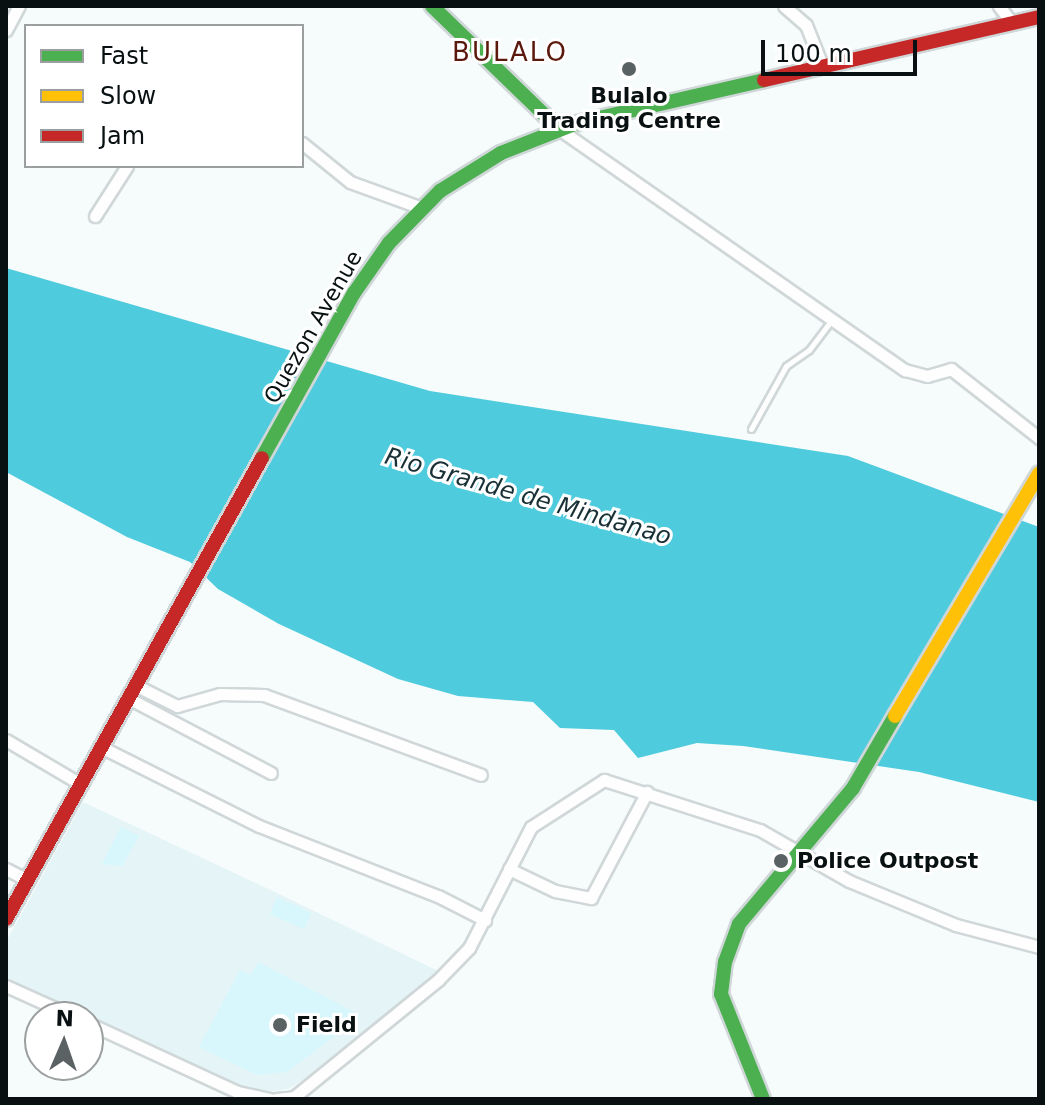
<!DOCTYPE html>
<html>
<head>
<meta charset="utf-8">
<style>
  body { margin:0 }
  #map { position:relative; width:1045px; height:1105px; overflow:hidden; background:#f6fbfb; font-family:"DejaVu Sans",sans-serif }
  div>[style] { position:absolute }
  .built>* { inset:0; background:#e4f4f7 }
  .green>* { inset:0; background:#d7f7fd }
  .water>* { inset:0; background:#4fcbde }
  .roads { filter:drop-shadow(2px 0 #d0d7d8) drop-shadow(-2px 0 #d0d7d8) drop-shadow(0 2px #d0d7d8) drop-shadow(0 -2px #d0d7d8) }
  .lane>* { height:5px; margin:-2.5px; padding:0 2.5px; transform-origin:2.5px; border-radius:2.5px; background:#fefefe }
  .street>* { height:11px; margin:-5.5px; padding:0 5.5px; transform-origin:5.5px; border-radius:5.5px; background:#fefefe }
  .fast>* { height:14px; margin:-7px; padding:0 7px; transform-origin:7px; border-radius:7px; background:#4caf50 }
  .slow>* { height:14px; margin:-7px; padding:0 7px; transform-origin:7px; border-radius:7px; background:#ffc107 }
  .jam>* { height:14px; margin:-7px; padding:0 7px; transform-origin:7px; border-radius:7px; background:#c62828 }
  .dots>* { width:22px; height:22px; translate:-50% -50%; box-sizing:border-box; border:4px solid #fff; border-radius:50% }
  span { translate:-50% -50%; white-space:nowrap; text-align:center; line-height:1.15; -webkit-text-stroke:6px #fff; paint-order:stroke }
  .poi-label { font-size:22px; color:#081012; font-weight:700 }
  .left { translate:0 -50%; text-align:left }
  .street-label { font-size:22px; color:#081012 }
  .water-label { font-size:24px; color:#193136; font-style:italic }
  .quarter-label { font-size:26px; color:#5b190d; letter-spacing:2px }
  .frame { position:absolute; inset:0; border:8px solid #081012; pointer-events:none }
  .legend { position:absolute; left:24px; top:24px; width:280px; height:144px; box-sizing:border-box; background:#fff; border:2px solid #9c9fa0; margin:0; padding:10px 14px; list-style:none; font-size:24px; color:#081012 }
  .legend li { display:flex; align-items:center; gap:16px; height:40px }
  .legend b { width:40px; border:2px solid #9c9fa0 }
  .north { position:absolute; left:24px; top:1001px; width:80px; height:80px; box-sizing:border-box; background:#fff; border:2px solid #9c9fa0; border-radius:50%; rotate:2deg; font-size:22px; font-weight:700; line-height:32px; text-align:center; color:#081012 }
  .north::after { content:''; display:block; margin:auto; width:28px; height:36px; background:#5b6264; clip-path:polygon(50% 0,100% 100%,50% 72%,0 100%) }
  .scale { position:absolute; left:761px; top:40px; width:156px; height:36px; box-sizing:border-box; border:4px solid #081012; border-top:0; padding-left:10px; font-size:24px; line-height:28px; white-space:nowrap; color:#081012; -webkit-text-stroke:6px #fff; paint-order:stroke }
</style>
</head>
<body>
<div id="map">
  <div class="built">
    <i style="clip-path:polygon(83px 802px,277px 893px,438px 971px,319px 1070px,288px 1089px,266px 1092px,233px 1085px,6px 984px,6px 942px)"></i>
  </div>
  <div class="green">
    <i style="clip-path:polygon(121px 827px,139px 836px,122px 866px,102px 864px)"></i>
    <i style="clip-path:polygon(277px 897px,311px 913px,304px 929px,270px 914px)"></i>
    <i style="clip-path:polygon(258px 962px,318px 993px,361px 1016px,287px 1072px,257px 1075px,199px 1047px,240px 970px,251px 975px)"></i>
  </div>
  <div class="water">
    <i style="clip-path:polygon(6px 268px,430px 391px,848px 456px,1039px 527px,1039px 802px,919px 772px,743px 746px,697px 743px,638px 758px,614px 730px,560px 728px,533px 702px,458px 696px,398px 679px,279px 624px,218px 589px,190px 562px,127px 537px,6px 472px)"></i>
  </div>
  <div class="roads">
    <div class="lane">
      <i style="left:751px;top:429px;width:72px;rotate:-60.9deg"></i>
      <i style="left:786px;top:366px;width:28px;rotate:-35deg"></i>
      <i style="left:809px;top:350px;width:38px;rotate:-53deg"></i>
    </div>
    <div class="street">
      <i style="left:784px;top:6px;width:29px;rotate:41deg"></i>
      <i style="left:806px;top:25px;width:43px;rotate:68.2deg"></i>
      <i style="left:999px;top:6px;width:21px;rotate:53deg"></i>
      <i style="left:6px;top:30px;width:27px;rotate:-62deg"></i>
      <i style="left:559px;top:129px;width:422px;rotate:34.9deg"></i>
      <i style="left:905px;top:370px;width:23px;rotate:15deg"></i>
      <i style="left:927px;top:376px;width:25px;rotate:-16deg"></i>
      <i style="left:951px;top:369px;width:112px;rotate:38.1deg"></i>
      <i style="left:302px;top:143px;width:62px;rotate:39.1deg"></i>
      <i style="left:350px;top:182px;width:77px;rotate:19.9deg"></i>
      <i style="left:95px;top:216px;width:59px;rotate:-57.4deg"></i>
      <i style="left:137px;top:686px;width:45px;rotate:26.6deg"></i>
      <i style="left:177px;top:706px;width:45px;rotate:-15.6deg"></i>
      <i style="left:220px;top:694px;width:44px;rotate:1.3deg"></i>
      <i style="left:264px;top:695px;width:231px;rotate:20.2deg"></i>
      <i style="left:130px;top:699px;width:159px;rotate:27.7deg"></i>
      <i style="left:6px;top:740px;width:88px;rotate:30.6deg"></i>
      <i style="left:103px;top:748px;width:174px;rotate:26.6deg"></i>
      <i style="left:259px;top:826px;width:192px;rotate:21.4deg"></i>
      <i style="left:438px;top:896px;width:53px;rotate:27.1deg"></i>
      <i style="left:6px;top:869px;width:25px;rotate:27deg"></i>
      <i style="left:509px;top:869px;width:51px;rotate:25.6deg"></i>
      <i style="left:555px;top:891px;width:37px;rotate:11deg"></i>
      <i style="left:591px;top:898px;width:120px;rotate:-62.2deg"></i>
      <i style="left:6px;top:986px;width:76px;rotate:24.2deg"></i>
      <i style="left:88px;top:1023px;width:164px;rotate:24.8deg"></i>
      <i style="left:237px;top:1092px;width:33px;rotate:12deg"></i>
      <i style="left:276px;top:1099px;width:18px;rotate:-6deg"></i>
      <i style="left:294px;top:1097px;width:186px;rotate:-39.1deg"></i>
      <i style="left:438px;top:980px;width:45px;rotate:-45.9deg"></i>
      <i style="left:469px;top:948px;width:136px;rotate:-62.9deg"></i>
      <i style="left:531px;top:827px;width:87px;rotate:-32.8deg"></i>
      <i style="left:604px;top:780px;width:164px;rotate:17.8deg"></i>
      <i style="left:760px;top:830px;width:103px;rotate:29.8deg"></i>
      <i style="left:849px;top:881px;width:116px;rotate:22.4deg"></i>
      <i style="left:956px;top:925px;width:86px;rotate:14.8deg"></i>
    </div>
    <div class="fast">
      <i style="left:432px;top:6px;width:177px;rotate:44.1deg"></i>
      <i style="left:262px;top:458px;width:189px;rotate:-60.9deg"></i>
      <i style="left:354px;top:293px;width:61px;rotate:-55deg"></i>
      <i style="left:389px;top:243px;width:73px;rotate:-45.6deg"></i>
      <i style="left:440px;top:191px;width:72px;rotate:-31.9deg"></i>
      <i style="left:501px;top:153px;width:82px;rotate:-21.5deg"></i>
      <i style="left:577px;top:123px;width:192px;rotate:-12.9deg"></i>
      <i style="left:763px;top:1099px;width:113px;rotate:-111.8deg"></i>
      <i style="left:721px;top:994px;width:32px;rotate:-83deg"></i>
      <i style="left:725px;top:962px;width:40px;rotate:-69.8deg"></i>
      <i style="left:739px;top:924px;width:177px;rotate:-50deg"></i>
      <i style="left:853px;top:788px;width:83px;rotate:-59.7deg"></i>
    </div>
    <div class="slow">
      <i style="left:895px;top:716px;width:282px;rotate:-59.3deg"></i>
    </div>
    <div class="jam">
      <i style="left:764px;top:80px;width:282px;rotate:-12.9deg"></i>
      <i style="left:6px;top:919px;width:527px;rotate:-60.96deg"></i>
    </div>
  </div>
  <div class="dots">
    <i style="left:629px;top:69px;background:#5b6264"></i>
    <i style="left:781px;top:861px;background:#5b6264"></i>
    <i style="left:280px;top:1025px;background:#5b6264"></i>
  </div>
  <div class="poi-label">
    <span style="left:629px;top:108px">Bulalo<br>Trading Centre</span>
    <span class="left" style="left:797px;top:861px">Police Outpost</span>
    <span class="left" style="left:296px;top:1025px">Field</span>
  </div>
  <div class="street-label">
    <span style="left:313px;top:327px;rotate:-60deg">Quezon Avenue</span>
  </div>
  <div class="water-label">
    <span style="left:528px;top:497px;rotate:16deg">Rio Grande de Mindanao</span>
  </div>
  <div class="quarter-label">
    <span style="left:510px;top:53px">BULALO</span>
  </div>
  <div class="frame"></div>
  <ul class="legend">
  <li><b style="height:10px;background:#4caf50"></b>Fast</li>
  <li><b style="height:10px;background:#ffc107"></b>Slow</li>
  <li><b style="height:10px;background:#c62828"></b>Jam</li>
  </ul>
  <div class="north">N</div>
  <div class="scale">100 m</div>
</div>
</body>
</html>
